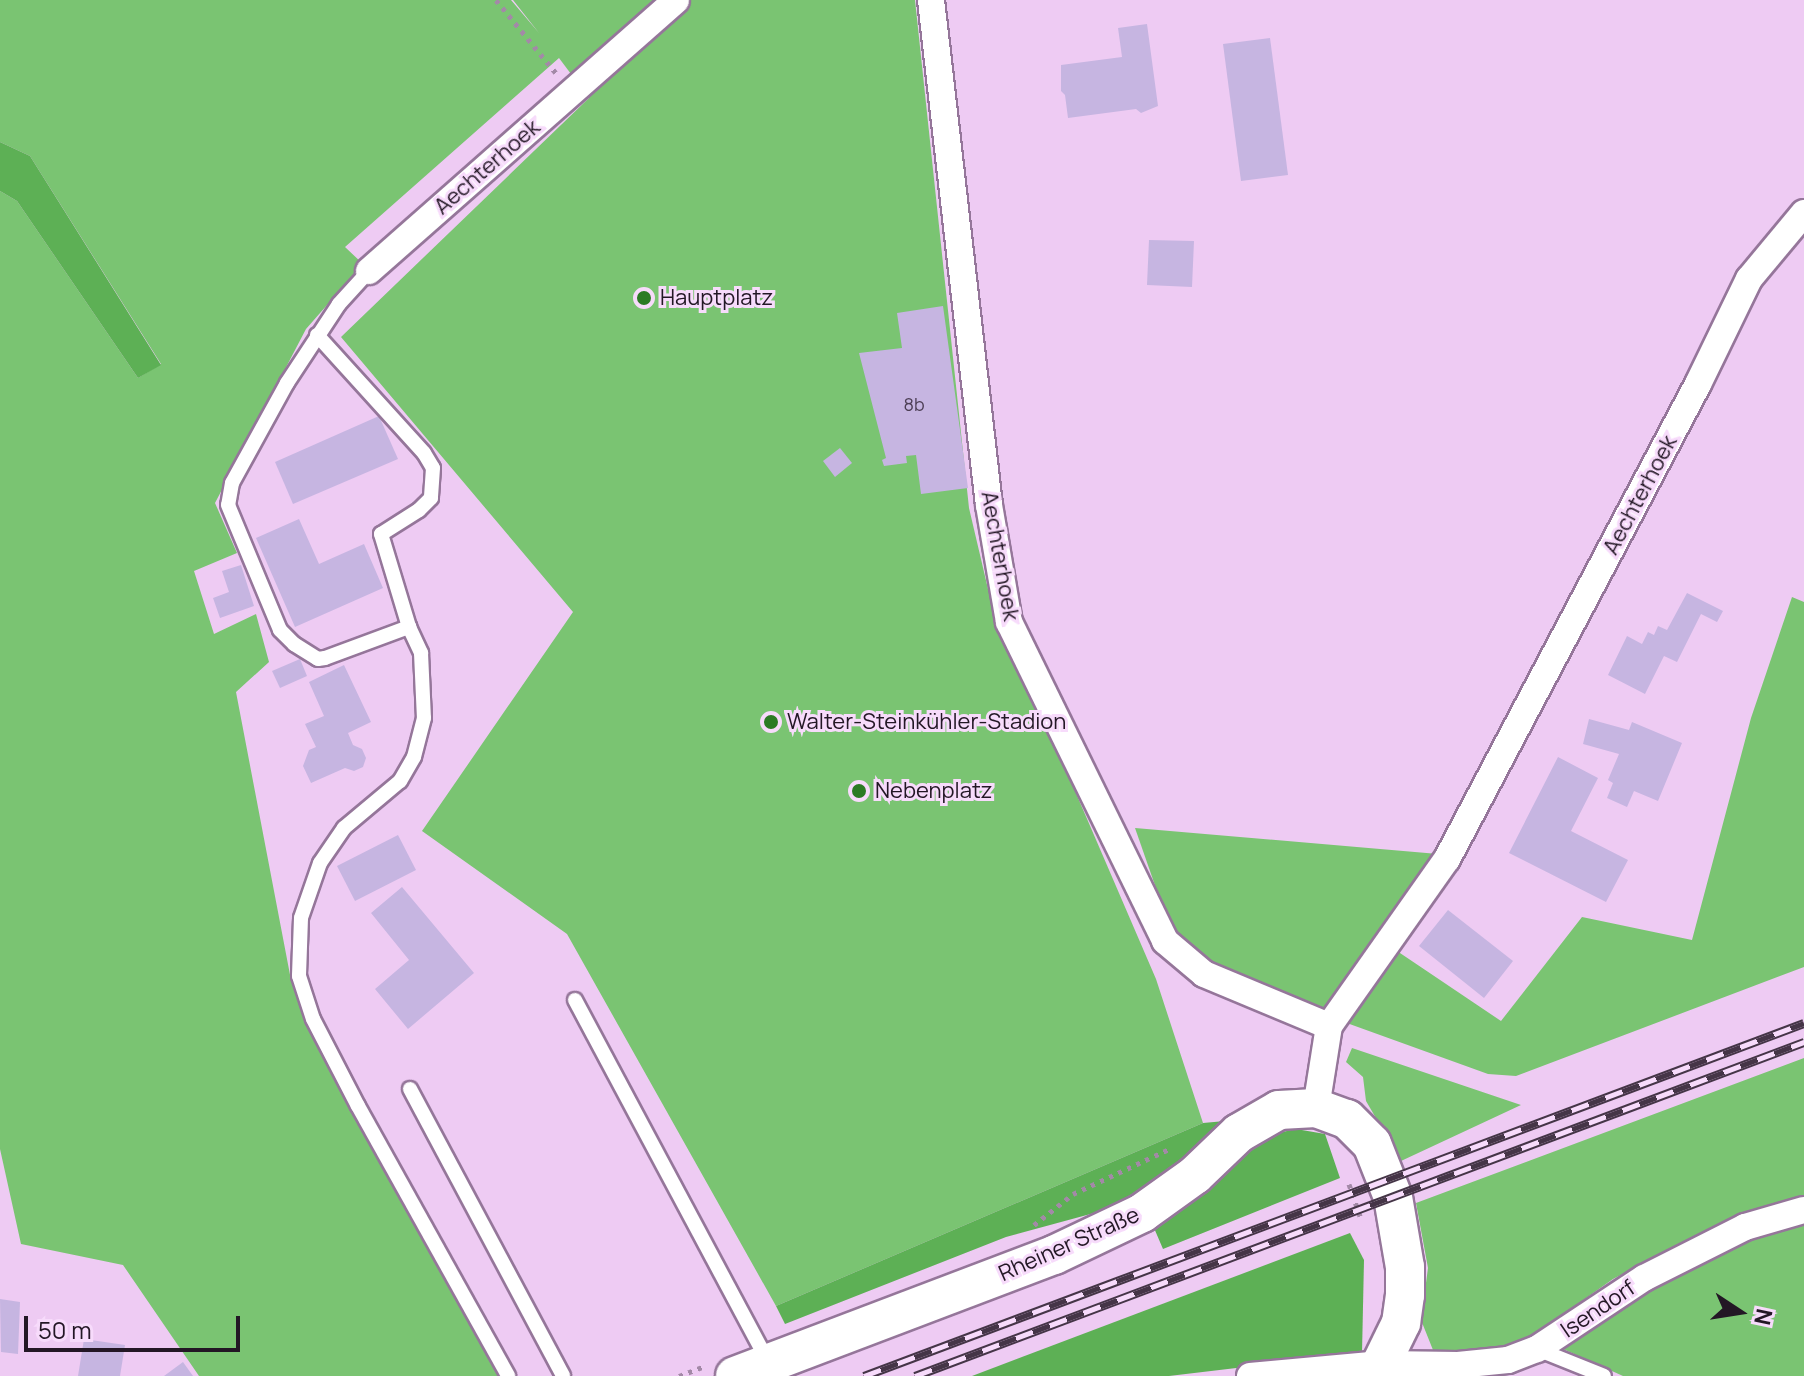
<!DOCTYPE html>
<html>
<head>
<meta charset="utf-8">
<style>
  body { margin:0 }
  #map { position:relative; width:1804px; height:1376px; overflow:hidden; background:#eecbf3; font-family:Manrope,sans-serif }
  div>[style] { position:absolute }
  .green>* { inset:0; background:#7ac472 }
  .forest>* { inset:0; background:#5db055 }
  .building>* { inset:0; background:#c6b5e1 }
  .path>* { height:5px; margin-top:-2.5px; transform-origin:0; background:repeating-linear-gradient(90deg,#a389a7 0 4px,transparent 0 10px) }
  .roads { filter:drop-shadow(2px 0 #95769a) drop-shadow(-2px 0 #95769a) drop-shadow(0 2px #95769a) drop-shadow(0 -2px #95769a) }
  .lane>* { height:14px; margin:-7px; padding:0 7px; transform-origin:7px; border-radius:7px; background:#fff }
  .street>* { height:26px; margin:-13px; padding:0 13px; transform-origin:13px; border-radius:13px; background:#fff }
  .secondary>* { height:38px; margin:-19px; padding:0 19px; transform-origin:19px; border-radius:19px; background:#fff }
  .rail>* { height:9px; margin-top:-4.5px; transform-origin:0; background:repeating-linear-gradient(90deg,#f7dbfb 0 18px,#453547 0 36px); box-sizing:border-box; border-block:2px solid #453547 }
  .dots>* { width:22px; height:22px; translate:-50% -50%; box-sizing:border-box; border:4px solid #f7dbfb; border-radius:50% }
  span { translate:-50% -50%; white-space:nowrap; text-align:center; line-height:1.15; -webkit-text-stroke:6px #f7dbfb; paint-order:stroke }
  .number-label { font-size:18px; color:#4c3e54 }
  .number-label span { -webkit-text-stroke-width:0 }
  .street-label { font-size:22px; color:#231725 }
  .poi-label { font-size:22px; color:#231725 }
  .left { translate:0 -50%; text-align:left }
  .north { position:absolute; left:1700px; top:1272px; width:80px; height:80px; -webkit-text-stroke:6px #f7dbfb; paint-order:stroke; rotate:102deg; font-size:22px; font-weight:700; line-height:32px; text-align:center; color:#231725 }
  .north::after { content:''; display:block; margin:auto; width:28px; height:36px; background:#231725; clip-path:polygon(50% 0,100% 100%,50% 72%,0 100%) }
  .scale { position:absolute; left:24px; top:1316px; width:216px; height:36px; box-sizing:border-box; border:4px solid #231725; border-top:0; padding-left:10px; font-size:24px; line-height:28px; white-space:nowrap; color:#231725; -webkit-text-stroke:6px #f7dbfb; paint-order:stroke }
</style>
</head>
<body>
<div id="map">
  <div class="green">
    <i style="clip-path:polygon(0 0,511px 0,539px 33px,513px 0,915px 0,969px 508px,988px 589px,1156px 979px,1203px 1123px,776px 1306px,567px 934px,422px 831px,573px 612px,341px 337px,589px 98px,559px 58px,345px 247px,363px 264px,306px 329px,215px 503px,237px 553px,194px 571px,214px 634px,256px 614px,269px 662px,236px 692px,291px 980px,305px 1018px,498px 1376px,199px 1376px,123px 1265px,21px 1244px,0 1149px,0 191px,17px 201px,138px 378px,161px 364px,30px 156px,0 142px)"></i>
    <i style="clip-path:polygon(1792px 597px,1804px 602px,1804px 967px,1516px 1076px,1488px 1074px,1344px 1022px,1397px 951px,1501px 1021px,1582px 917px,1692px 940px,1751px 718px)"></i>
    <i style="clip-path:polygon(1135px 828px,1438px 854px,1325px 1012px,1213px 963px,1172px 934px)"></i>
    <i style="clip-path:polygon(1352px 1048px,1521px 1105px,1401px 1161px,1366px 1101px,1363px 1077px,1346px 1062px)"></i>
    <i style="clip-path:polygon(1804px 1058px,1804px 1197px,1736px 1215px,1613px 1279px,1528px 1339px,1486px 1351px,1433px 1350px,1421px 1320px,1428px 1268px,1416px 1203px)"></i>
    <i style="clip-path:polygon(1804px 1221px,1804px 1376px,1623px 1376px,1561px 1348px,1644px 1288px,1747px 1235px)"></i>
  </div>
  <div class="forest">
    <i style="clip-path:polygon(0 142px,30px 156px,161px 365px,138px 378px,17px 201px,0 191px)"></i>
    <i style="clip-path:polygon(1225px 1121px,1269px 1135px,1296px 1129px,1325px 1134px,1340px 1178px,1163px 1249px,1142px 1200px,1006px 1237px,785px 1324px,776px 1306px,1203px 1123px)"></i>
    <i style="clip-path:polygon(1350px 1233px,1364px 1260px,1362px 1353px,1169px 1376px,972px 1376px)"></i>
  </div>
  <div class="building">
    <i style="clip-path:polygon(1147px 24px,1158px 106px,1141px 113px,1136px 109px,1068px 118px,1065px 95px,1061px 91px,1061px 65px,1122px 57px,1118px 28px)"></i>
    <i style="clip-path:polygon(1270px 38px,1288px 175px,1241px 181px,1223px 44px)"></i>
    <i style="clip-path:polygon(1149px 240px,1194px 241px,1192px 287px,1147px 285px)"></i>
    <i style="clip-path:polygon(943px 306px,968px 488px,921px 494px,916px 455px,906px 456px,907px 463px,884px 466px,882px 460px,886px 458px,859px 353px,902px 348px,897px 313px)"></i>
    <i style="clip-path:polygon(379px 416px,398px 459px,293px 504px,275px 462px)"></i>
    <i style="clip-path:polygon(840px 448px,852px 463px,835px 477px,823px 461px)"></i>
    <i style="clip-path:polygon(299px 519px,319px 564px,364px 544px,383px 588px,295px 627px,256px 538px)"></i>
    <i style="clip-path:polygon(241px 565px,254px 606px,220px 618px,213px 598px,229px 592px,222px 571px)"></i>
    <i style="clip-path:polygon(1687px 593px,1723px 611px,1717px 622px,1701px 614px,1677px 662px,1664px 656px,1645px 694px,1608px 675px,1627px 636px,1642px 644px,1648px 632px,1654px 635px,1658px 626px,1667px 630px)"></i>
    <i style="clip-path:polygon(300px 659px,307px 676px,280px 688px,272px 671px)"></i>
    <i style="clip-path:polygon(344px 665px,371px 722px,348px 733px,353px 745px,362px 749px,366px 758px,363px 767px,354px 771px,345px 768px,311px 783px,303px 766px,309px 750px,316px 747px,305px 724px,324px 716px,309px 682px)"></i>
    <i style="clip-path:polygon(1589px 719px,1629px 730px,1632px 722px,1682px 743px,1658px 801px,1634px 791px,1627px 807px,1607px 798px,1613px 783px,1608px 780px,1619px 754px,1583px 744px)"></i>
    <i style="clip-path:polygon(1558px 757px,1598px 778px,1571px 831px,1628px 860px,1606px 902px,1509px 853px)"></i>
    <i style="clip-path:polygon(398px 835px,416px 870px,355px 901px,337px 866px)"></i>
    <i style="clip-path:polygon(402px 887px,474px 973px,408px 1029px,375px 989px,409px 960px,371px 913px)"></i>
    <i style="clip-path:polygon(1448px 910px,1513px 961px,1484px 998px,1419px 946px)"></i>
    <i style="clip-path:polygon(0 1299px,20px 1302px,18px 1354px,1px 1352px)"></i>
    <i style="clip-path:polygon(84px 1339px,125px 1345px,120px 1376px,78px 1376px)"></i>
    <i style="clip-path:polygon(183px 1362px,193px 1376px,164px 1376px)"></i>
  </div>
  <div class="path">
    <i style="left:496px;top:0;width:94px;rotate:50.6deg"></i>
    <i style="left:1349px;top:1184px;width:34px;rotate:71deg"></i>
    <i style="left:1034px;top:1225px;width:50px;rotate:-38.5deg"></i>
    <i style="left:1073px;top:1194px;width:108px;rotate:-25.1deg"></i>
    <i style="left:679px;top:1376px;width:26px;rotate:-21deg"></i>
  </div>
  <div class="roads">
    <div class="lane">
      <i style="left:369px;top:271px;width:45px;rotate:132.3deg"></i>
      <i style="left:339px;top:304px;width:95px;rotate:123.4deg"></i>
      <i style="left:287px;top:383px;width:114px;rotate:118.8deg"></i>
      <i style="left:232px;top:483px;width:22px;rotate:100deg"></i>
      <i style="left:228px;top:505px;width:135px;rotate:67.4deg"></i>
      <i style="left:280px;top:630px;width:20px;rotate:45deg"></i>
      <i style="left:294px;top:644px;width:28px;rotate:32deg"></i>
      <i style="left:318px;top:659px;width:7px;rotate:-8deg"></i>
      <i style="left:325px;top:658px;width:90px;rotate:-20.3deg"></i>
      <i style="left:409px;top:627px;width:29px;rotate:65deg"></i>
      <i style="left:421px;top:653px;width:65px;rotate:87.4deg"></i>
      <i style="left:424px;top:718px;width:40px;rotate:104.4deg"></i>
      <i style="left:414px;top:757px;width:28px;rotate:120deg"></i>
      <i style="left:400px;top:781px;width:73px;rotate:140deg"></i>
      <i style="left:344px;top:828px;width:42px;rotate:124.4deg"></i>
      <i style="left:320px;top:863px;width:58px;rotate:109.1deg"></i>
      <i style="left:301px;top:918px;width:58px;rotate:92deg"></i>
      <i style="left:299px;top:976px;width:45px;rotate:72deg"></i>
      <i style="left:313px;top:1019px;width:98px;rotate:62.7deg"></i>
      <i style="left:358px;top:1106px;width:309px;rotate:60.9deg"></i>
      <i style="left:317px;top:335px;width:159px;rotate:47.8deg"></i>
      <i style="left:424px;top:453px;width:17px;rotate:59deg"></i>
      <i style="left:433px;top:468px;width:30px;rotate:94deg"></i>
      <i style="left:431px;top:498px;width:17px;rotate:135deg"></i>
      <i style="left:419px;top:510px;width:45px;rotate:147.7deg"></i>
      <i style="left:381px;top:534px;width:97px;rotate:73.2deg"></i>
      <i style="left:575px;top:1000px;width:412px;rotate:61.9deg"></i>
      <i style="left:410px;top:1089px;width:325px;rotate:61.9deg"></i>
      <i style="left:1537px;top:1349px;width:72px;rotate:21.9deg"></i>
    </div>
    <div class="street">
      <i style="left:931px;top:0;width:508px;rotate:83.45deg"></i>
      <i style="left:989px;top:505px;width:119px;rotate:80.3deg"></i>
      <i style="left:1009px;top:622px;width:355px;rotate:63.9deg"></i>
      <i style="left:1165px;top:941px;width:51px;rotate:40.2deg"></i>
      <i style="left:1204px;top:974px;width:135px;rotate:22.6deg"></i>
      <i style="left:369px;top:271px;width:409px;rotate:-41.4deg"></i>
      <i style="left:1316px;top:1108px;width:83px;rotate:-81deg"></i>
      <i style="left:1329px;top:1026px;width:204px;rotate:-54.8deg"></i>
      <i style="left:1447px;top:859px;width:537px;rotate:-62.15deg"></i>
      <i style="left:1698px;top:384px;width:117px;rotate:-64.1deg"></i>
      <i style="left:1749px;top:279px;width:86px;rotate:-50.2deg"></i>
      <i style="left:1250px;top:1376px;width:132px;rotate:-5.2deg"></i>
      <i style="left:1381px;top:1364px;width:77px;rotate:0.7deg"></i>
      <i style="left:1458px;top:1365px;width:50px;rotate:-5.7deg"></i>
      <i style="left:1508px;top:1360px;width:31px;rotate:-21deg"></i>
      <i style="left:1537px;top:1349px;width:128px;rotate:-33.6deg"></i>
      <i style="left:1644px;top:1278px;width:113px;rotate:-26.8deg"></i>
      <i style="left:1745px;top:1227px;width:61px;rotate:-16.1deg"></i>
    </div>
    <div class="secondary">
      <i style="left:735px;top:1376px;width:341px;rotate:-20.8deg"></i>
      <i style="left:1054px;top:1255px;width:98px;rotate:-25.5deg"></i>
      <i style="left:1142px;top:1213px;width:65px;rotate:-35.6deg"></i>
      <i style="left:1195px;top:1175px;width:61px;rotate:-43.7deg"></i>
      <i style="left:1239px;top:1133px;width:46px;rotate:-29.9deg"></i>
      <i style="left:1279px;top:1110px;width:37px;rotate:-3deg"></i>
      <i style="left:1316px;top:1108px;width:33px;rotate:20deg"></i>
      <i style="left:1347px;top:1119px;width:35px;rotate:45deg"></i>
      <i style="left:1372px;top:1144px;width:57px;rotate:68.4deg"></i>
      <i style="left:1393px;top:1197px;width:71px;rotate:80.3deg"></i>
      <i style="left:1405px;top:1267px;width:28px;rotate:90deg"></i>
      <i style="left:1405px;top:1295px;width:28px;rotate:98deg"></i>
      <i style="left:1401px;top:1323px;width:59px;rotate:116.1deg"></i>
    </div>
  </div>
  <div class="rail">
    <i style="left:864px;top:1376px;width:1004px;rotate:-20.58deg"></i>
    <i style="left:915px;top:1376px;width:950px;rotate:-20.59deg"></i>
  </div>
  <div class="dots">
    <i style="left:644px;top:298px;background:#2b7b24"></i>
    <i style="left:771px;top:722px;background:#2b7b24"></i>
    <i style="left:859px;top:791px;background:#2b7b24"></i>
  </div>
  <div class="number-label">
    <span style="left:914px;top:404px">8b</span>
  </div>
  <div class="street-label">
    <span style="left:487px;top:167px;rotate:-41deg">Aechterhoek</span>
    <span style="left:1640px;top:495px;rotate:-62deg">Aechterhoek</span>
    <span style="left:1000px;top:556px;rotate:80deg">Aechterhoek</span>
    <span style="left:1069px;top:1244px;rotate:-24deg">Rheiner Straße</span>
    <span style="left:1598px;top:1309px;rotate:-34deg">Isendorf</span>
  </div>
  <div class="poi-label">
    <span class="left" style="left:660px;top:298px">Hauptplatz</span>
    <span class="left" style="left:787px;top:722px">Walter-Steinkühler-Stadion</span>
    <span class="left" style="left:875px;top:791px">Nebenplatz</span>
  </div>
  <div class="north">N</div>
  <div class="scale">50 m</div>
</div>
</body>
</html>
